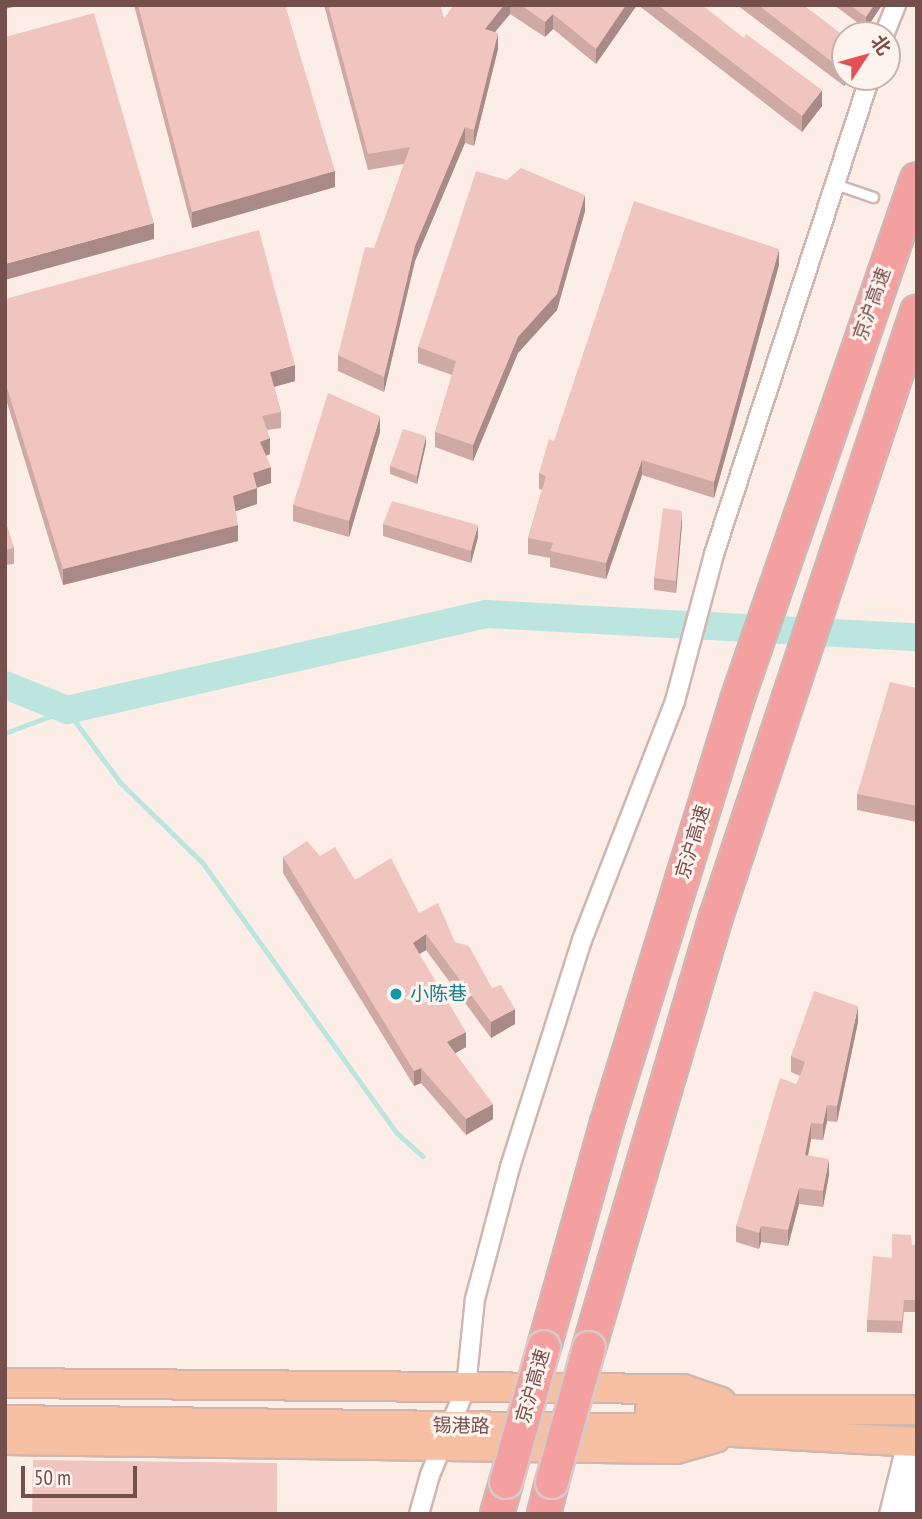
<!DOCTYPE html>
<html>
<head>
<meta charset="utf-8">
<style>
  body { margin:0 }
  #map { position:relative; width:922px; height:1519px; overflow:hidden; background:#fceee7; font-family:"PT Sans Narrow","Noto Sans SC",sans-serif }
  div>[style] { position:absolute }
  .stream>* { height:4.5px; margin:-2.25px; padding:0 2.25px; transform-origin:2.25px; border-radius:2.25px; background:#bce5e0 }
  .river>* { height:28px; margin:-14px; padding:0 14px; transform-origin:14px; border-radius:14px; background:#bce5e0 }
  .roads { filter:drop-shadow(2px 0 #d0b5b0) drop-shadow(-2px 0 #d0b5b0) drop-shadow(0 2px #d0b5b0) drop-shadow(0 -2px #d0b5b0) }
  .service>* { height:9px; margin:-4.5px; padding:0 4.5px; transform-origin:4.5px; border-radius:4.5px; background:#fff }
  .minor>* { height:18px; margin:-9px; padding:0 9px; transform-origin:9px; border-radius:9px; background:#fff }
  .tertiary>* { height:21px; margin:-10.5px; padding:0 10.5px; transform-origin:10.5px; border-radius:10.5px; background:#fff }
  .primary>* { height:28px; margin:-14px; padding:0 14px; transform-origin:14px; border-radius:14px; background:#f8c0a2 }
  .motorway>* { height:32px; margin:-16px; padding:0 16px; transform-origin:16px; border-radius:16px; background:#f4a0a1 }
  .bridges { filter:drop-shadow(2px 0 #d6cac9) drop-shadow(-2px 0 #d6cac9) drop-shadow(0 2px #d6cac9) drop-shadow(0 -2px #d6cac9) }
  .motorway-bridge>* { height:32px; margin:-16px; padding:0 16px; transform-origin:16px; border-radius:16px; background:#f4a0a1 }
  .wall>* { inset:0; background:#cfa9a4 }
  .shaded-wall>* { inset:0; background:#a98a86 }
  .building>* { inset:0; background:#f1c5bf }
  .dots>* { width:19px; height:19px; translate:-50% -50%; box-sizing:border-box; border:4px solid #fff3ed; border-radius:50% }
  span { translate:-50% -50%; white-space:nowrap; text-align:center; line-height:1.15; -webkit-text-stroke:6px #fff3ed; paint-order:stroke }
  .street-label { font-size:19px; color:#754f4c }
  .culture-label { font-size:19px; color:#0d838f }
  .left { translate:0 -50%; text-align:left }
  .frame { position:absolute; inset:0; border:7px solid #754f4c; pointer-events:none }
  .north { position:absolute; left:831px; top:21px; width:70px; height:70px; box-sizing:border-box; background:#fff3ed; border:2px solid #c8b1ad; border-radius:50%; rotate:54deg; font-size:19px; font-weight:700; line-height:28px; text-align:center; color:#754f4c }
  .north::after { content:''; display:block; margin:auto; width:24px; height:32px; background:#e25058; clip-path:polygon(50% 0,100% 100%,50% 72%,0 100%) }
  .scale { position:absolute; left:21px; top:1466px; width:116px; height:32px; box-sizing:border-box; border:4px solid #754f4c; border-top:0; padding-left:9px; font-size:21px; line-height:24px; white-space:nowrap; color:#754f4c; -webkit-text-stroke:5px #fff3ed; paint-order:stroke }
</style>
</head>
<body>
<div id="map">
  <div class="stream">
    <i style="left:5px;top:733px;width:66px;rotate:-20.4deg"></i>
    <i style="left:67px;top:710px;width:89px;rotate:53.6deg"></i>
    <i style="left:120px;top:782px;width:116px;rotate:44.3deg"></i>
    <i style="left:203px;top:863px;width:331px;rotate:54.3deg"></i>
    <i style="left:396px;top:1132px;width:36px;rotate:42deg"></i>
  </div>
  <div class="river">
    <i style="left:5px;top:685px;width:67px;rotate:22deg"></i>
    <i style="left:67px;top:710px;width:430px;rotate:-12.9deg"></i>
    <i style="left:486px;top:614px;width:432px;rotate:3.1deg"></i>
  </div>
  <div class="roads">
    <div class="service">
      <i style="left:838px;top:185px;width:37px;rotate:19deg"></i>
    </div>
    <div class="minor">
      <i style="left:884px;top:35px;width:32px;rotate:-68deg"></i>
      <i style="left:419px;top:1514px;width:41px;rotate:-74.2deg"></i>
      <i style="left:430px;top:1475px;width:95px;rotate:-67.8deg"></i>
      <i style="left:466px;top:1387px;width:88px;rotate:-84.2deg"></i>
      <i style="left:475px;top:1299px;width:137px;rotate:-75.1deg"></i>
      <i style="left:510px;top:1167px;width:238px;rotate:-72.4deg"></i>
      <i style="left:582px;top:940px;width:256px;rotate:-68.7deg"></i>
      <i style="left:675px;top:701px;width:152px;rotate:-75.1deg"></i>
      <i style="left:714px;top:554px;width:502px;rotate:-71.89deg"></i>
    </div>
    <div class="tertiary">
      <i style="left:890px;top:1514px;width:74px;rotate:-76deg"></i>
      <i style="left:905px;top:1514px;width:48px;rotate:-75.4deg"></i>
    </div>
    <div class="primary">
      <i style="left:5px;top:1383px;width:678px;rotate:0.51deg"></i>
      <i style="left:683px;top:1389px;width:40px;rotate:18.9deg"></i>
      <i style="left:650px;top:1410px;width:267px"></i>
      <i style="left:5px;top:1420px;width:673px;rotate:0.77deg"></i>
      <i style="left:678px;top:1429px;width:239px;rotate:3.1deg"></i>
      <i style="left:5px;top:1440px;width:671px;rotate:0.77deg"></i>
      <i style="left:676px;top:1449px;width:41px;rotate:-15.8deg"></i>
    </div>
    <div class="motorway">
      <i style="left:544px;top:1347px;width:233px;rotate:-74.3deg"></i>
      <i style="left:607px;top:1123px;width:443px;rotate:-72.9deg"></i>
      <i style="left:737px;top:700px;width:551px;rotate:-70.94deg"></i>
      <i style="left:589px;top:1348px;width:449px;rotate:-73.6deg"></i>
      <i style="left:716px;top:917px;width:638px;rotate:-71.62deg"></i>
      <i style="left:497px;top:1514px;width:33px;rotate:-74deg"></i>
      <i style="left:544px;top:1514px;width:33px;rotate:-76deg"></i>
    </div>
  </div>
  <div class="bridges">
    <div class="motorway-bridge">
      <i style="left:506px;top:1482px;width:140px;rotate:-74.3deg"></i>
      <i style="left:552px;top:1482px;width:139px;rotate:-74.6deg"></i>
    </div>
  </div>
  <div class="wall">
    <i style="clip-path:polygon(134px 5px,285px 5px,335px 187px,192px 228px)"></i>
    <i style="clip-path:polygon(324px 5px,440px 5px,444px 19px,454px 5px,637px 5px,596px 64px,553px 29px,545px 37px,510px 14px,495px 32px,498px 49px,474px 146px,465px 143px,415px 261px,384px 392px,338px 371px,338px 355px,404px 164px,368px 170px)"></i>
    <i style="clip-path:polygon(638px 5px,702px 5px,822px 106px,802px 132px)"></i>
    <i style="clip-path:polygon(737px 5px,803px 5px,845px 37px,845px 77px,851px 77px,844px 86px)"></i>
    <i style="clip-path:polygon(834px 5px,882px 5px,866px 29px)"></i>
    <i style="clip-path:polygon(585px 211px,557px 310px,518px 353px,473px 461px,435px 447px,435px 432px,452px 375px,418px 363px,418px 347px)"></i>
    <i style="clip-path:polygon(779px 265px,714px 498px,642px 475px,606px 579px,550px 567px,550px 558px,528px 554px,528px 538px,542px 490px,539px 489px,539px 473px,554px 441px)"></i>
    <i style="clip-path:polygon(5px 299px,295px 381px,274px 387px,281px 412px,281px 428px,267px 430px,270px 454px,266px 456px,271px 483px,257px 487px,257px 504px,236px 511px,238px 541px,63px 585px,5px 396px)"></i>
    <i style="clip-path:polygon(380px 432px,349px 537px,293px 521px,293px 505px)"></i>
    <i style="clip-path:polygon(426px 444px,417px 484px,390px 474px,390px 466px)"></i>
    <i style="clip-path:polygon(5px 520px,14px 548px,14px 564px,5px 565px)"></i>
    <i style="clip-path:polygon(383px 524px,478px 537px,471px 563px,383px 536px)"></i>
    <i style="clip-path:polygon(682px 524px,676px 593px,654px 590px,654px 578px)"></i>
    <i style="clip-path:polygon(917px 688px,917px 822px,857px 810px,857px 794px)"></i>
    <i style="clip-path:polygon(320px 856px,355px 880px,419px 913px,455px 942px,492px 988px,515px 1024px,491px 1038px,426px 950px,419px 954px,466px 1047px,455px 1053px,493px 1119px,466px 1135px,421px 1083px,414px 1086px,283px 873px,283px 857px)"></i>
    <i style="clip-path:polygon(858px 1022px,837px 1122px,827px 1121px,823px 1140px,811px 1139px,808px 1155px,829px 1175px,823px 1207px,799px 1204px,788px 1246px,761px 1242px,759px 1249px,736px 1242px,736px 1226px,800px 1076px,791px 1072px,791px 1056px)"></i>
    <i style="clip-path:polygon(912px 1245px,917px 1246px,917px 1312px,904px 1312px,902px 1333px,867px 1332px,867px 1320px,892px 1258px)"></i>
  </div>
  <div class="shaded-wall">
    <i style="clip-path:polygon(5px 5px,21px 5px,5px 9px)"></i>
    <i style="clip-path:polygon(504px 5px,510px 5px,510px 14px,485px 44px,485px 29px)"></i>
    <i style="clip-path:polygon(626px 5px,637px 5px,596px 64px,596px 49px)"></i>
    <i style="clip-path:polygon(874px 5px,882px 5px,866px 29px,866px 17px)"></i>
    <i style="clip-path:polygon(553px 14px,553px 29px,545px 37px,545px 22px)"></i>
    <i style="clip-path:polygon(498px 33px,498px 49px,474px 146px,474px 130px)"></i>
    <i style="clip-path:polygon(845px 70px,845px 77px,851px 77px,844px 86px)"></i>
    <i style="clip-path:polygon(822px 90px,822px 106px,802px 132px,802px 116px)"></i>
    <i style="clip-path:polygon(465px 127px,465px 143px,415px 261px,384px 392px,384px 377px,415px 246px)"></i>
    <i style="clip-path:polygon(335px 171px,335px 187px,192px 228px,192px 212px)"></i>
    <i style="clip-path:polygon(585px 195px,585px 211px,557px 310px,518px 353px,473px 461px,473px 445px,518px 337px)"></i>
    <i style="clip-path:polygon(154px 223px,154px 239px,5px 280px,5px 264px)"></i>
    <i style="clip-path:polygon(779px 249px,779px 265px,714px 498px,714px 482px)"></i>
    <i style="clip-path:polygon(295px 365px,295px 381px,270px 388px,270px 372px)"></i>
    <i style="clip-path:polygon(380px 416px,380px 432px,349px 537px,349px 521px)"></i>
    <i style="clip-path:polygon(426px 436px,426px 444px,417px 484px,417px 476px)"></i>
    <i style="clip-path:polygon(270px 438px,270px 454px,260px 457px,260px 442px)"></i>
    <i style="clip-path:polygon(642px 460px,642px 475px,606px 579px,606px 563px)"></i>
    <i style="clip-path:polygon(271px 467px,271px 483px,253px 489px,253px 473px)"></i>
    <i style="clip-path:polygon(257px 488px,257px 504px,233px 512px,233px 496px)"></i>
    <i style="clip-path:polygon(682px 511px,682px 524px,676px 593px,676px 581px)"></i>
    <i style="clip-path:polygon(238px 525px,238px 541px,63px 585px,63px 569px)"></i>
    <i style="clip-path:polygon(478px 525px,478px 537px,471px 563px,471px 551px)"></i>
    <i style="clip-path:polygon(426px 934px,426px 950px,413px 958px,413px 943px)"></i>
    <i style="clip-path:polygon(858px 1006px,858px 1022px,837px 1122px,837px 1106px)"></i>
    <i style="clip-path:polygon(515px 1009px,515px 1024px,491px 1038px,491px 1022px)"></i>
    <i style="clip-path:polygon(466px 1032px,466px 1047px,447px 1058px,447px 1042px)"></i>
    <i style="clip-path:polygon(421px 1068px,421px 1083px,414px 1086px,414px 1071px)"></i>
    <i style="clip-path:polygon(493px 1104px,493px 1119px,466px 1135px,466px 1119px)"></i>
    <i style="clip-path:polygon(827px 1105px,827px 1121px,823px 1140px,823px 1124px)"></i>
    <i style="clip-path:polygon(811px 1123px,811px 1139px,805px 1171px,805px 1155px)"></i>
    <i style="clip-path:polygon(829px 1159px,829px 1175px,823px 1207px,823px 1191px)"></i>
    <i style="clip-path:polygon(799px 1188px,799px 1204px,788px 1246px,788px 1230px)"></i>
    <i style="clip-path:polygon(761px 1226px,761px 1242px,759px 1249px,759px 1233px)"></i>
  </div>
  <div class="building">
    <i style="clip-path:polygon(138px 5px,285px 5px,335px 171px,192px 212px)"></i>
    <i style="clip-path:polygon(328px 5px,440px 5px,444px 19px,454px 5px,504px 5px,485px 29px,498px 33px,474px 130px,465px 127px,415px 246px,384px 377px,338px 355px,365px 247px,374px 248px,410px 147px,368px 154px)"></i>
    <i style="clip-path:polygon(521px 5px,626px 5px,596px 49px,553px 14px,545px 22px)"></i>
    <i style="clip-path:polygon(658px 5px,702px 5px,744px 38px,746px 34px,822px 90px,802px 116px)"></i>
    <i style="clip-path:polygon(758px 5px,803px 5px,845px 37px,844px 71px)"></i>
    <i style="clip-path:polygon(850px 5px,874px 5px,866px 17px)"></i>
    <i style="clip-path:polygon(94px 13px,154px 223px,5px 264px,5px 37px)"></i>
    <i style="clip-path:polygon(521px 168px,585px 195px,557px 294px,518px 337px,473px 445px,435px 432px,456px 361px,418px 347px,476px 171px,507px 180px)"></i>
    <i style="clip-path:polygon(634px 201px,779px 249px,714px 482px,642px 460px,606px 563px,550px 551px,553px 543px,528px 538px,546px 476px,539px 473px,549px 439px,554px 441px)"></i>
    <i style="clip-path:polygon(259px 230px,295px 365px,270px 372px,281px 412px,262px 416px,270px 438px,260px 442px,271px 467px,253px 473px,257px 488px,233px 496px,238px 525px,63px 569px,5px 381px,5px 299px)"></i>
    <i style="clip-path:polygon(328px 393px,380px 416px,349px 521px,293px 505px)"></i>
    <i style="clip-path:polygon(403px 429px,426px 436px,417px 476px,390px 466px)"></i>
    <i style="clip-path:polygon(392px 501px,478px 525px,471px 551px,383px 524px)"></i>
    <i style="clip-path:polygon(663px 508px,682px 511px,676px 581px,654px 578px)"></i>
    <i style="clip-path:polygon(5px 520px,14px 548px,5px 550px)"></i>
    <i style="clip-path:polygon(890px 682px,917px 688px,917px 806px,857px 794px)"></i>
    <i style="clip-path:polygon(307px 841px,320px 856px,335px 847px,355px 880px,391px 858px,419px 913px,438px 903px,455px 942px,469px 946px,492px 988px,501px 985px,515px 1009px,491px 1022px,426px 934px,413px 943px,466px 1032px,447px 1042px,493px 1104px,466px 1119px,421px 1068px,414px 1071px,283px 857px)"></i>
    <i style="clip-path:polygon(814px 991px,858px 1006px,837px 1106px,827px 1105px,823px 1124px,811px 1123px,805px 1155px,829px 1159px,823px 1191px,799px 1188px,788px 1230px,761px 1226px,759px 1233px,736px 1226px,780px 1078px,797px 1084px,805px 1062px,791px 1056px)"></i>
    <i style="clip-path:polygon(892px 1234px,911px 1235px,912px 1245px,917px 1246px,917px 1300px,904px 1300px,902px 1321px,867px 1320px,873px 1256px,892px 1258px)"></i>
    <i style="clip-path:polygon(33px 1460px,277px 1463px,277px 1514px,32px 1514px)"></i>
  </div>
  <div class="dots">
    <i style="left:396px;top:994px;background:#0f9aa8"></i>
  </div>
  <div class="street-label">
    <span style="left:872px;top:304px;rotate:-70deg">京沪高速</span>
    <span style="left:693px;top:842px;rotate:-73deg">京沪高速</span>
    <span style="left:533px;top:1386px;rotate:-74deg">京沪高速</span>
    <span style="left:461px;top:1426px;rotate:1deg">锡港路</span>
  </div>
  <div class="culture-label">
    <span class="left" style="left:410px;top:994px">小陈巷</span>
  </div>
  <div class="frame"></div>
  <div class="north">北</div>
  <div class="scale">50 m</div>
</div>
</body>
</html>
